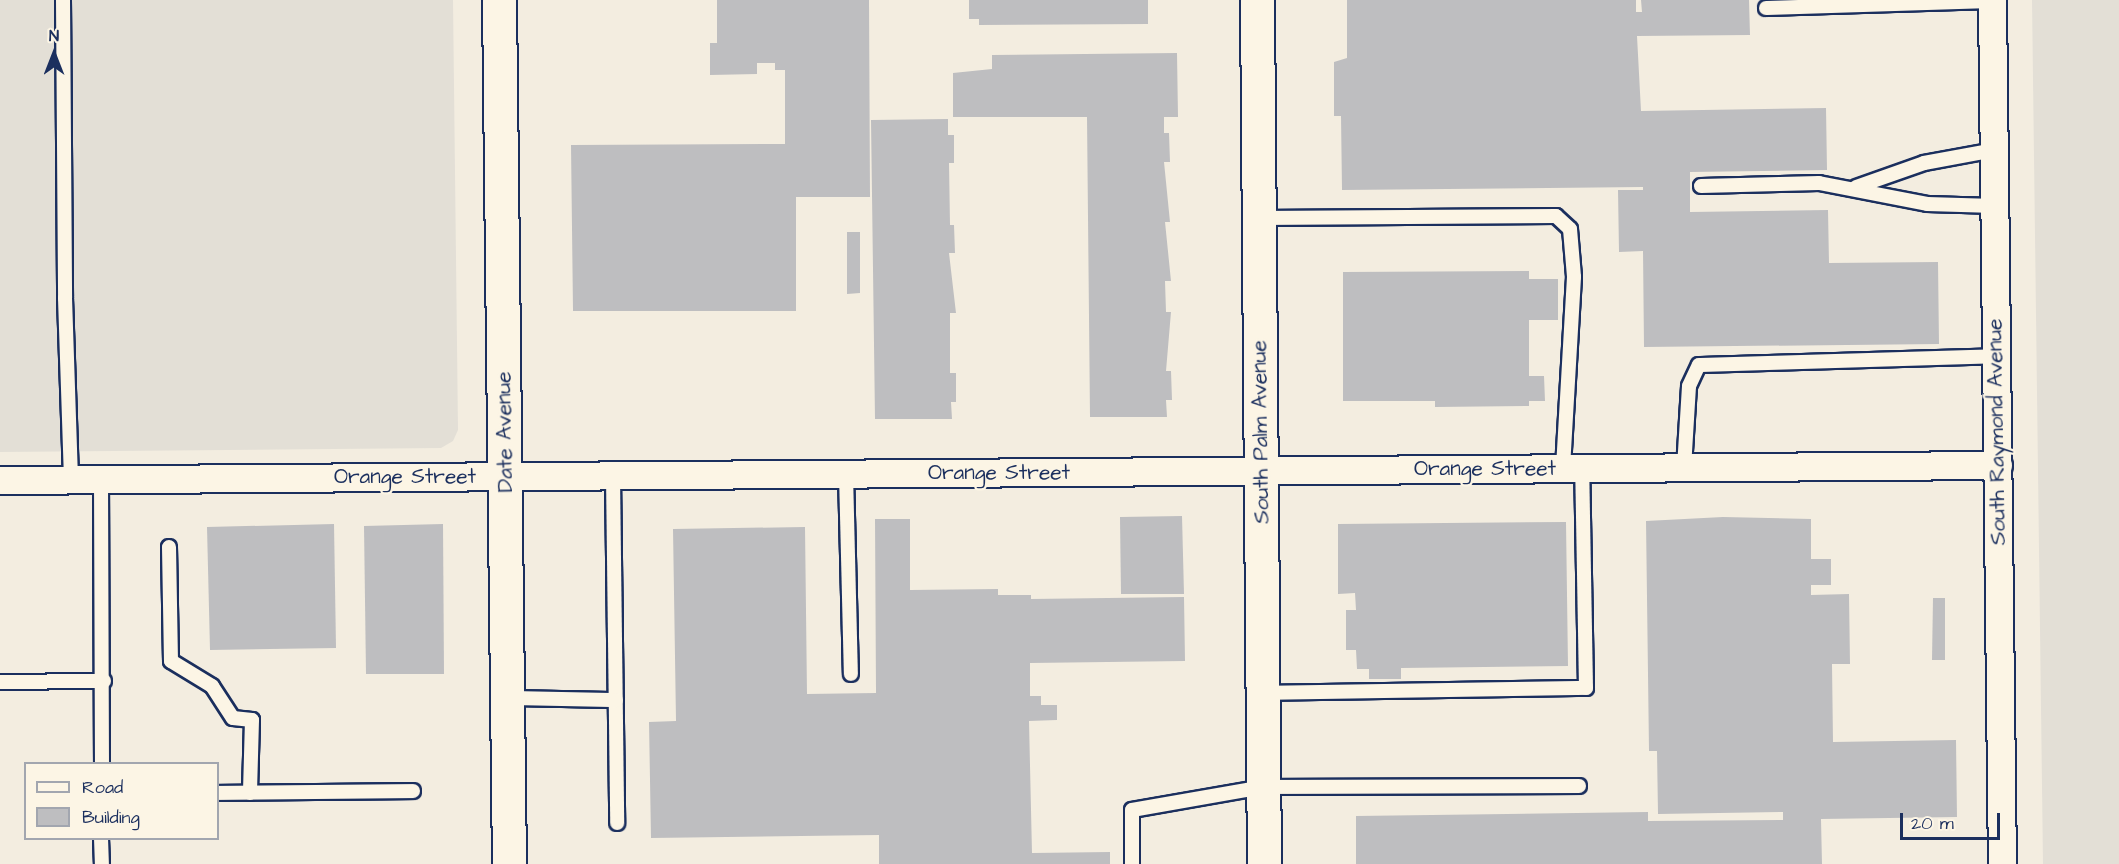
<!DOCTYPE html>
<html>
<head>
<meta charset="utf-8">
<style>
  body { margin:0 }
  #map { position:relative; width:2119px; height:864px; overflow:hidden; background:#f3ede0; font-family:"Architects Daughter",sans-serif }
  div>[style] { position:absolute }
  .built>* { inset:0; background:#e3dfd6 }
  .building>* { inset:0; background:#bebec0 }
  .roads { filter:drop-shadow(2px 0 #1b2f5e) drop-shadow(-2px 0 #1b2f5e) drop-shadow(0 2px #1b2f5e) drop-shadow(0 -2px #1b2f5e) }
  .lane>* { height:14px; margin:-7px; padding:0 7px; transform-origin:7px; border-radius:7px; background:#fcf5e5 }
  .street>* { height:27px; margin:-13.5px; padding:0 13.5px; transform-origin:13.5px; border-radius:13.5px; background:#fcf5e5 }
  .secondary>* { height:33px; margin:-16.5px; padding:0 16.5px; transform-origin:16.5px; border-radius:16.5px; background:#fcf5e5 }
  span { translate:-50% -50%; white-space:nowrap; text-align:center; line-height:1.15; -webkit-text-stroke:4.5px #fcf5e5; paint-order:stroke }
  .street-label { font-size:21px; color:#1b2f5e }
  .legend { position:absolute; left:24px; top:762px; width:195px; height:78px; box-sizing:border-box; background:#fcf5e5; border:2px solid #a2a6af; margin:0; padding:8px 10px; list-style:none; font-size:18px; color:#1b2f5e }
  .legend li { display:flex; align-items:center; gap:12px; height:30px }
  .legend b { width:30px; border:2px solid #a2a6af }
  .north { position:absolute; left:24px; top:24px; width:60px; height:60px; -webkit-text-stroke:4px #fcf5e5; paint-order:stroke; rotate:0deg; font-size:16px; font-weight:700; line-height:24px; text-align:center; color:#1b2f5e }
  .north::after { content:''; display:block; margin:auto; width:21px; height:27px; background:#1b2f5e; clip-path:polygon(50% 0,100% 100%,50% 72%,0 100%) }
  .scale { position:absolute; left:1900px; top:813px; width:100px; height:27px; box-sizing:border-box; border:3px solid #1b2f5e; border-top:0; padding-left:8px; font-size:18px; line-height:21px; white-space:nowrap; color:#1b2f5e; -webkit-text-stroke:4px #fcf5e5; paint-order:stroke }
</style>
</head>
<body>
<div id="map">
  <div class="built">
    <i style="clip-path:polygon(0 0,453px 0,458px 430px,453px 441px,441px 448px,0 452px)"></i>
    <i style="clip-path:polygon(2032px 0,2119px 0,2119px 864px,2043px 864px)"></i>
  </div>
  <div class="building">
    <i style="clip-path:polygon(717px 0,869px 0,870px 197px,796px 197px,796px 311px,573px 311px,571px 145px,785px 144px,785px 70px,775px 70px,775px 63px,757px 63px,757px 74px,710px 75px,710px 43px,717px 43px)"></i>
    <i style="clip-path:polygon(969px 0,1148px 0,1148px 24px,979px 25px,979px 19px,969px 19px)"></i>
    <i style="clip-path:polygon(1347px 0,1636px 0,1636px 12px,1642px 12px,1641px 0,1749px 0,1750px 35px,1637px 36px,1641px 111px,1826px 108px,1827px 170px,1690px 172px,1690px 212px,1828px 210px,1829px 263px,1938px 262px,1939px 344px,1644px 347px,1643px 251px,1619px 252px,1618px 190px,1643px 190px,1643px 187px,1342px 190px,1341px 116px,1334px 116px,1334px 62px,1347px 58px)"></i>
    <i style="clip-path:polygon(1177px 53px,1178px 117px,1164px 117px,1164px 133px,1169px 133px,1170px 162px,1164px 162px,1170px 222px,1165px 222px,1171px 281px,1165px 281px,1166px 312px,1171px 312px,1166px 371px,1171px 371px,1172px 400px,1166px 400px,1167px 417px,1090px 417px,1087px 117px,953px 117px,953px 73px,992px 69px,992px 55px)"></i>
    <i style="clip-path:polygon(948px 119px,948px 135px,954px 135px,954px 163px,949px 163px,950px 225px,954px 225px,955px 253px,949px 253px,956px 313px,950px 313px,950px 373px,956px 373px,956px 402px,951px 402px,952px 419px,875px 419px,871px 120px)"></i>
    <i style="clip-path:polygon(847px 232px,860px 232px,860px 293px,847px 294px)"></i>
    <i style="clip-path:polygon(1529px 271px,1529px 279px,1558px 279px,1558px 320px,1529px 320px,1529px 376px,1544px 376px,1545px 401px,1529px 401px,1529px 406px,1435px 407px,1435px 401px,1343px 401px,1343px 272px)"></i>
    <i style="clip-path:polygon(1182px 516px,1184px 594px,1121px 594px,1120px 517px)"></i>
    <i style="clip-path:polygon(1723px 517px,1811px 519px,1811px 559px,1831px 559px,1831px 585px,1811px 585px,1811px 595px,1849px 594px,1850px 664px,1832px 664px,1833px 742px,1956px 740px,1957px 817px,1821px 819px,1822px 864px,1356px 864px,1356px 816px,1648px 812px,1648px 821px,1783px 820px,1783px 812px,1658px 814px,1657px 751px,1649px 751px,1646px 521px)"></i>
    <i style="clip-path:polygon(875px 519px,910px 519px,910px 590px,998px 589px,998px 595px,1031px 595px,1031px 599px,1184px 597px,1185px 661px,1030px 663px,1030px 696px,1041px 696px,1041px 705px,1057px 705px,1057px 720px,1029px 721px,1032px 853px,1110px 852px,1110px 864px,879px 864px,879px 835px,651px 838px,649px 722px,676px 721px,673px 529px,805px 527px,807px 694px,876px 693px)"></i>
    <i style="clip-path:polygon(1566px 522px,1568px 666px,1401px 668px,1401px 679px,1369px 679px,1369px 669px,1357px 669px,1356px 650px,1346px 650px,1346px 610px,1356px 610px,1355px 593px,1338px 594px,1338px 524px)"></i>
    <i style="clip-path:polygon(334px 524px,336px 648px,210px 650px,207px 527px)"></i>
    <i style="clip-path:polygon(443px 524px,444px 674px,366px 674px,364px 526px)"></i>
    <i style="clip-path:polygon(1933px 598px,1945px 598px,1945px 660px,1932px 660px)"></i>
  </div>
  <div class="roads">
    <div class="lane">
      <i style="left:63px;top:0;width:298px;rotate:89.6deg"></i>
      <i style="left:65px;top:298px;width:182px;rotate:88.1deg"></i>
      <i style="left:1766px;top:8px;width:226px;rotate:-1.8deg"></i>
      <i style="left:1701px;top:186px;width:118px;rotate:-1.5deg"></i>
      <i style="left:1819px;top:183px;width:110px;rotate:11deg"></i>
      <i style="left:1927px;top:204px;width:68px;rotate:1.7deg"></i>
      <i style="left:1856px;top:187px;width:72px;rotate:-19.4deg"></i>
      <i style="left:1924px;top:163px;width:71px;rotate:-10.5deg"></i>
      <i style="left:1259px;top:218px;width:297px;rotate:-0.4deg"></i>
      <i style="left:1556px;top:216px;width:19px;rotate:43deg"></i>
      <i style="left:1570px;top:229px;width:48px;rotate:85.2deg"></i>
      <i style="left:1574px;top:277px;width:191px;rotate:93.3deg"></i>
      <i style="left:1684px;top:468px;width:82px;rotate:-86.5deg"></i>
      <i style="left:1689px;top:386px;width:23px;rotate:-65deg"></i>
      <i style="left:1699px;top:365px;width:298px;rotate:-1.7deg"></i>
      <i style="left:846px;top:474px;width:200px;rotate:88.6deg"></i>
      <i style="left:613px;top:476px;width:347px;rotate:89.3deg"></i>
      <i style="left:101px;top:480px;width:284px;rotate:89.8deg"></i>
      <i style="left:169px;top:547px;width:114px;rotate:89deg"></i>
      <i style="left:171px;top:661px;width:48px;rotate:31.4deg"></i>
      <i style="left:212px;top:686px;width:38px;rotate:57deg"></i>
      <i style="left:233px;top:718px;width:19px;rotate:6deg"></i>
      <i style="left:252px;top:720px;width:73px;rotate:91.6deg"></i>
      <i style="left:0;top:682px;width:104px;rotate:-0.6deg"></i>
      <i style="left:1263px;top:693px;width:323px;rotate:-0.9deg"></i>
      <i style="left:1586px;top:688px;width:220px;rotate:-91deg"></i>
      <i style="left:507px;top:698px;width:109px;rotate:1.1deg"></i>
      <i style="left:218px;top:793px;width:195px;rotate:-0.6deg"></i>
      <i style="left:101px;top:838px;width:26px;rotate:88deg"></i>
      <i style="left:1132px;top:864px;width:54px;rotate:-90deg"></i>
      <i style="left:1132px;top:810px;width:134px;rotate:-9.9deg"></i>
      <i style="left:1264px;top:787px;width:315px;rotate:-0.2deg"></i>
    </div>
    <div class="street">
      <i style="left:1992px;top:0;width:864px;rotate:89.34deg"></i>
      <i style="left:0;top:480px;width:1998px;rotate:-0.43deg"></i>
    </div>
    <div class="secondary">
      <i style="left:499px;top:0;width:864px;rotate:89.34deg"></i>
      <i style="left:1257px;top:0;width:864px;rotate:89.54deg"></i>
    </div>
  </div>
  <div class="street-label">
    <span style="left:505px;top:432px;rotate:-91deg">Date Avenue</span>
    <span style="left:1261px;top:432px;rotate:-91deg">South Palm Avenue</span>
    <span style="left:1997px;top:432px;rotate:-91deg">South Raymond Avenue</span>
    <span style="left:1485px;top:469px">Orange Street</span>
    <span style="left:999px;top:473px">Orange Street</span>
    <span style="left:405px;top:477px">Orange Street</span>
  </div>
  <ul class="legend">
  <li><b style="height:8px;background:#fcf5e5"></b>Road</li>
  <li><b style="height:16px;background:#bebec0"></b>Building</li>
  </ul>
  <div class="north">N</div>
  <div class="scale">20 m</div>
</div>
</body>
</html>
